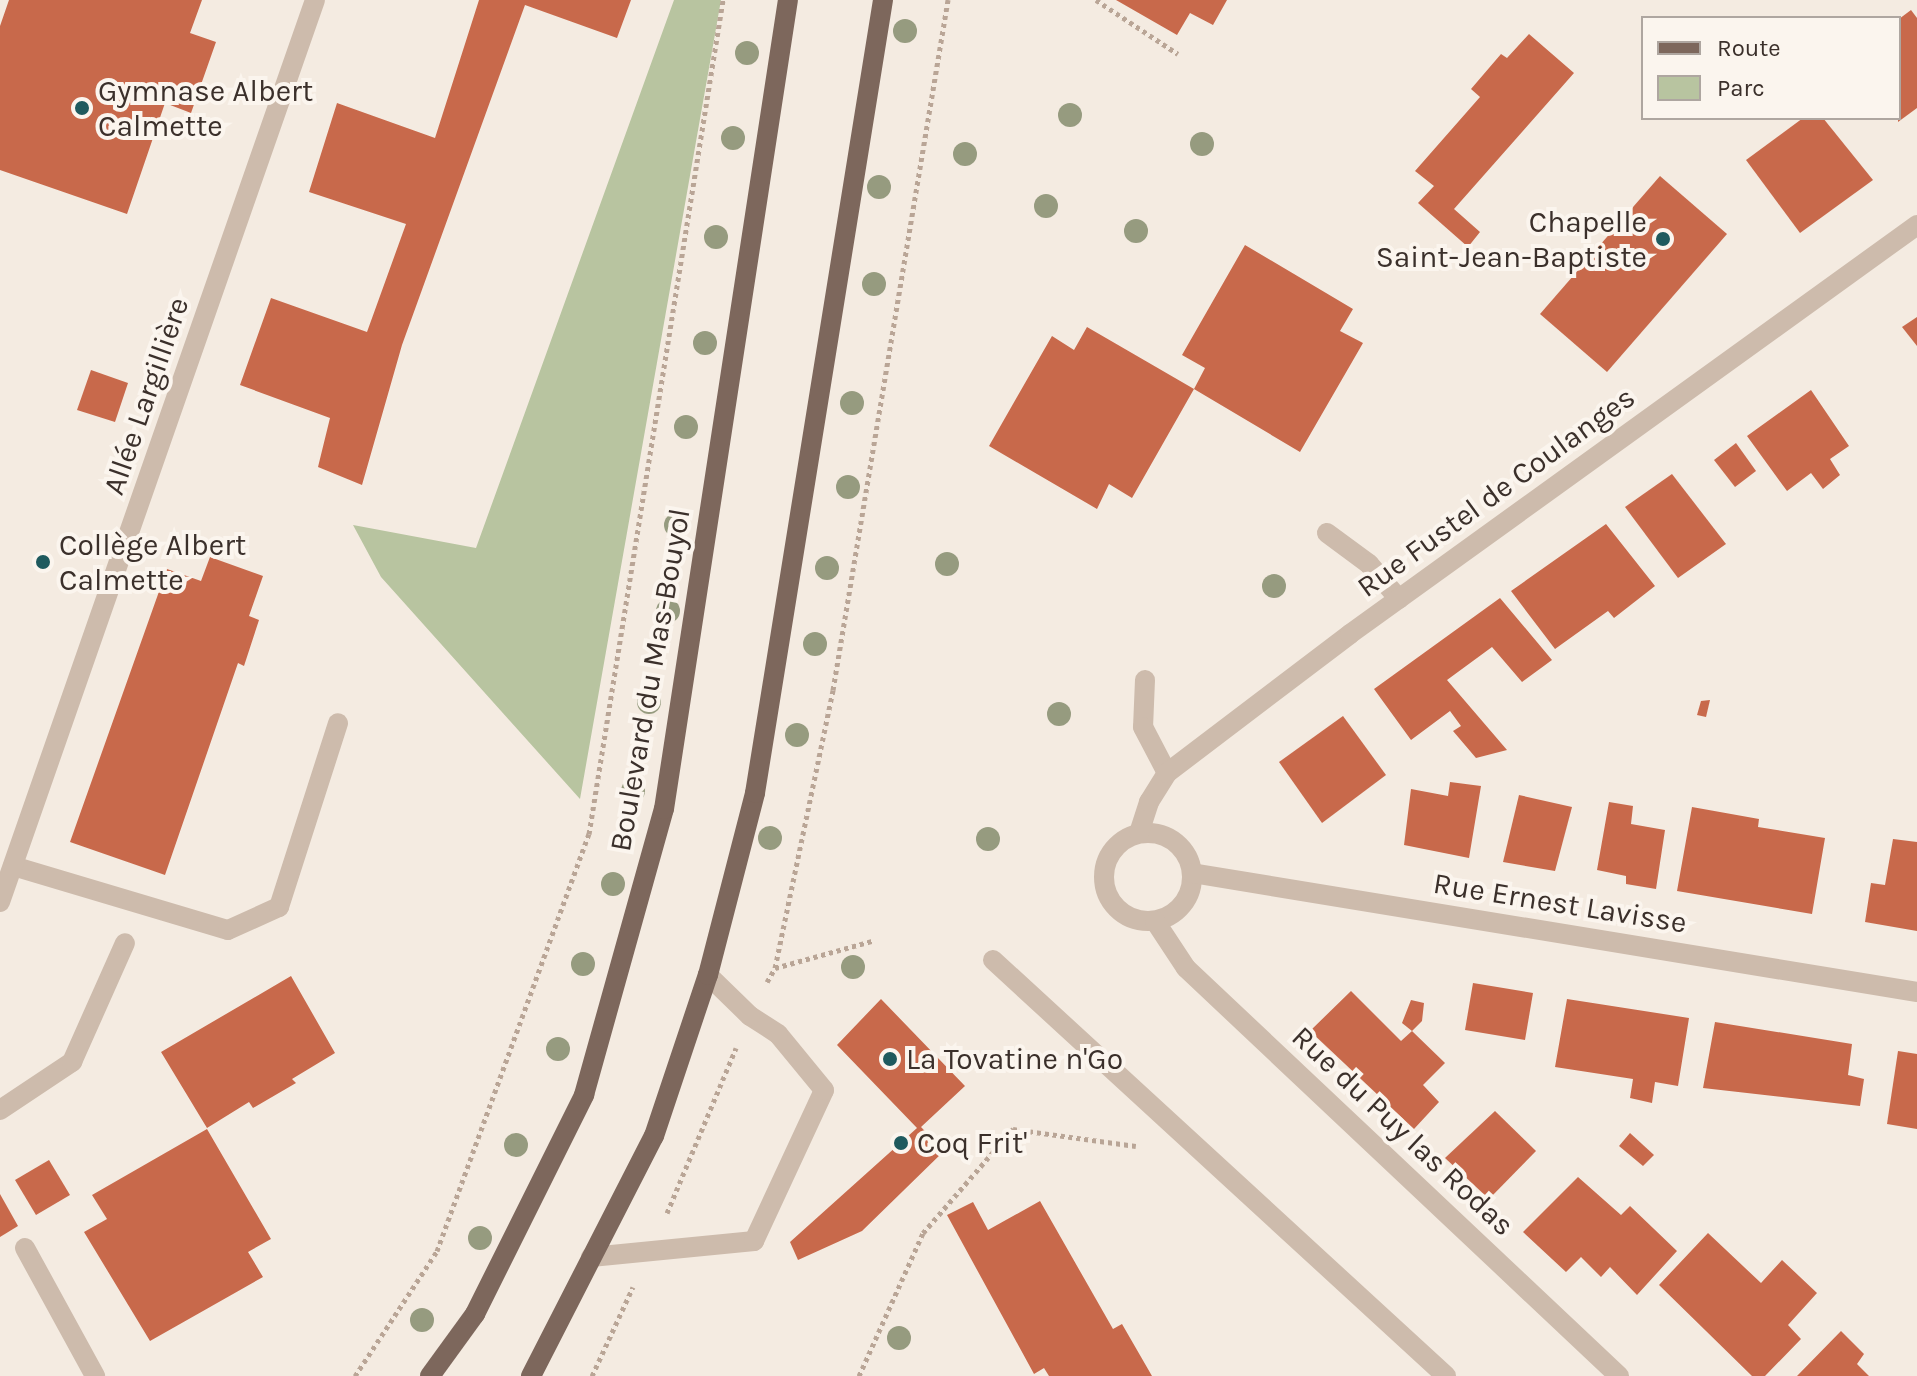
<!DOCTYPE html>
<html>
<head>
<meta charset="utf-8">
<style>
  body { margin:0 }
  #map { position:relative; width:1917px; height:1376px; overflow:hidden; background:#f4ebe1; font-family:Karla,sans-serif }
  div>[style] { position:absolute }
  .green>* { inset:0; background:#b8c4a0 }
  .building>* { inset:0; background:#c8694b }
  .path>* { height:5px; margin-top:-2.5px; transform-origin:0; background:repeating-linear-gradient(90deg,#b9a596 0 4px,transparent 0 8px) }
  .lane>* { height:20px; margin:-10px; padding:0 10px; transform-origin:10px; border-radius:10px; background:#cdbbac }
  .street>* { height:20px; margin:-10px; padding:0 10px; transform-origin:10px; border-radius:10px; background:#cdbbac }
  .street>.ring { margin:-10px; padding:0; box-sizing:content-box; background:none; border:20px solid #cdbbac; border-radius:50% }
  .primary>* { height:20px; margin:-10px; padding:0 10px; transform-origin:10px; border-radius:10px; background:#7d675c }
  .trees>* { width:24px; height:24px; margin:-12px; border-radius:50%; background:#969b7f }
  .dots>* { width:22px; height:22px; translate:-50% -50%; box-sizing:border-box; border:4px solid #fbf5ee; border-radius:50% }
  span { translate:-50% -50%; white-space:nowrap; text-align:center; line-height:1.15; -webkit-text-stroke:8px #fbf5ee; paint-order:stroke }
  .poi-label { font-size:30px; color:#3b302b }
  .left { translate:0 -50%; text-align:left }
  .right { translate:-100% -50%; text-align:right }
  .street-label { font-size:30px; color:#3b302b }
  .legend { position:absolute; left:1641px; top:16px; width:260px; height:104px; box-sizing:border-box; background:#fbf5ee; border:2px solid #aea6a0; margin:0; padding:10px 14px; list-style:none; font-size:24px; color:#3b302b }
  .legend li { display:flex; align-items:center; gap:16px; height:40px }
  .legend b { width:40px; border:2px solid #aea6a0 }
</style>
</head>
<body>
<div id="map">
  <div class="green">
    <i style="clip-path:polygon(674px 0,721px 0,580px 799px,381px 577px,353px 525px,476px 548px)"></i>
  </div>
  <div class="building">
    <i style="clip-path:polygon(9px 0,202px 0,190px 33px,216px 42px,191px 113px,165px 103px,127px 214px,0 170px,0 26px)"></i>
    <i style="clip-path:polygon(479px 0,631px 0,617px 38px,525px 5px,402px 345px,362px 485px,318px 467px,330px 418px,240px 385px,271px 298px,367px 332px,406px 224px,309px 192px,337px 103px,435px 138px)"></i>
    <i style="clip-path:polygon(1116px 0,1227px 0,1213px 25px,1190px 13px,1177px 35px)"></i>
    <i style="clip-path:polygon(1911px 10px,1917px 18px,1917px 108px,1898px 122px,1899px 19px)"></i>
    <i style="clip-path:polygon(1529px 34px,1574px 73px,1454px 209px,1480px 232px,1468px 247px,1418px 203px,1434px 186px,1415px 171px,1480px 97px,1471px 89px,1501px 54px,1507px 58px)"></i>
    <i style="clip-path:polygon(1803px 118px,1823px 118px,1873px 180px,1800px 233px,1746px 160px)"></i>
    <i style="clip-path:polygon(1660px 176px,1727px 234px,1607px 372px,1540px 314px)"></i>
    <i style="clip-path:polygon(1245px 245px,1353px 309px,1340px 331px,1363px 343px,1300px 452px,1194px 389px,1205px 368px,1182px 355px)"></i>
    <i style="clip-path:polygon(1917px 317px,1917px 346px,1902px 327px)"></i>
    <i style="clip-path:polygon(1087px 327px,1194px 389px,1132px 498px,1109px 484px,1097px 509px,989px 446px,1052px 336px,1074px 350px)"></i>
    <i style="clip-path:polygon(91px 370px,128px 383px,115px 422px,77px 410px)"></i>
    <i style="clip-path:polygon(1811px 390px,1849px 446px,1830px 459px,1840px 475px,1823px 489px,1811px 473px,1787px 491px,1747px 436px)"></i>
    <i style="clip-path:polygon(1736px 443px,1756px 471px,1735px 487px,1714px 460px)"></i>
    <i style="clip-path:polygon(1672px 474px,1726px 544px,1678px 578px,1625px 507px)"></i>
    <i style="clip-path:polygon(1606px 524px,1655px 586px,1614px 618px,1608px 611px,1555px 649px,1511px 591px)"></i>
    <i style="clip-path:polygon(210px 557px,263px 576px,249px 616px,259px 620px,244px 666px,238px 663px,165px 875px,70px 842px,167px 569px,201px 581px)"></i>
    <i style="clip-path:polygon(1500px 598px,1552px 660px,1522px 682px,1492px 647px,1447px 680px,1507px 750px,1476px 758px,1453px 731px,1461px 726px,1450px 711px,1411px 740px,1374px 689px)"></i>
    <i style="clip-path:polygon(1710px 700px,1706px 717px,1697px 715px,1701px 701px)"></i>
    <i style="clip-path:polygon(1343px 716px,1386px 775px,1322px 823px,1279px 762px)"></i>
    <i style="clip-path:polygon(1450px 782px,1481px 786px,1469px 858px,1404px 845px,1411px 789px,1448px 796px)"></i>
    <i style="clip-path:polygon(1519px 795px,1572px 807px,1555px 871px,1503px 862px)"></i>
    <i style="clip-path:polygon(1609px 802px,1633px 806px,1631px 824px,1665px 830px,1656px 889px,1626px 884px,1626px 876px,1597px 870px)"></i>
    <i style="clip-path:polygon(1692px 807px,1759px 819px,1758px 827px,1825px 838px,1812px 914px,1677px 891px)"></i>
    <i style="clip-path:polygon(1893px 839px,1917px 842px,1917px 931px,1865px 922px,1871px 883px,1885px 885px)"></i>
    <i style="clip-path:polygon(291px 976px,335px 1053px,292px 1079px,296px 1083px,253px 1108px,249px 1102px,207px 1128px,161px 1052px)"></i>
    <i style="clip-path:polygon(1473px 983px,1533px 993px,1525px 1040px,1465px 1030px)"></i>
    <i style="clip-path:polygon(1351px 991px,1401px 1041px,1412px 1031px,1402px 1023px,1411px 1000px,1424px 1003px,1422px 1021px,1412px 1031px,1445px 1063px,1423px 1085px,1439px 1102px,1414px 1129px,1310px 1031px)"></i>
    <i style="clip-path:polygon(881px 999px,965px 1086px,921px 1127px,944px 1151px,862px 1231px,798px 1260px,790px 1242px,917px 1128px,837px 1045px)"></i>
    <i style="clip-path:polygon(1567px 999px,1689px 1018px,1678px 1086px,1655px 1082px,1652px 1103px,1630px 1098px,1633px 1079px,1555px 1067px)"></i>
    <i style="clip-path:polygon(1715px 1022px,1852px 1044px,1848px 1075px,1864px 1079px,1860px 1106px,1703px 1088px)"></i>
    <i style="clip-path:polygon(1898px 1051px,1917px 1054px,1917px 1129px,1887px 1124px)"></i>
    <i style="clip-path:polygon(1495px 1111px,1536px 1151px,1489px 1199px,1445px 1158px)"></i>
    <i style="clip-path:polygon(207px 1129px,271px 1239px,248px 1252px,263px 1277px,150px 1341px,84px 1232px,107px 1219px,92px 1195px)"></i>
    <i style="clip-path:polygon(1630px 1133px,1654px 1155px,1643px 1166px,1619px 1146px)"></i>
    <i style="clip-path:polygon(49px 1160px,70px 1195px,36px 1215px,15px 1180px)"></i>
    <i style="clip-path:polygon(1578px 1177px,1621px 1215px,1630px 1206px,1677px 1251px,1637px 1295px,1610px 1267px,1601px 1277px,1581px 1257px,1566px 1272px,1523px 1232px)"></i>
    <i style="clip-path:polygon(0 1194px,18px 1226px,0 1237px)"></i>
    <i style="clip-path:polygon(1040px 1201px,1113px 1329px,1122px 1324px,1152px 1376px,1049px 1376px,1044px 1368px,1034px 1374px,947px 1215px,973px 1202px,988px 1230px)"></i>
    <i style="clip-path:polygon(1708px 1233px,1761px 1283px,1782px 1260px,1817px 1293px,1788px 1325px,1801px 1339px,1765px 1376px,1752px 1376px,1659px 1285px)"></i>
    <i style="clip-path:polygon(1841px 1331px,1864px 1354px,1857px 1364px,1869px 1376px,1797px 1376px)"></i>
  </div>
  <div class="path">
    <i style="left:1096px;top:0;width:98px;rotate:33.4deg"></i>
    <i style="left:775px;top:968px;width:101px;rotate:-15.6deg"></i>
    <i style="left:767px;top:982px;width:16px;rotate:-60deg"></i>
    <i style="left:775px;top:968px;width:284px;rotate:-78.2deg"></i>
    <i style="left:833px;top:690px;width:700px;rotate:-80.54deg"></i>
    <i style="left:667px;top:1213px;width:179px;rotate:-67.3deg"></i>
    <i style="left:355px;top:1376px;width:149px;rotate:-56.7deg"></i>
    <i style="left:437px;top:1251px;width:444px;rotate:-70deg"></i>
    <i style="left:589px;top:834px;width:845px;rotate:-80.87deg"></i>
    <i style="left:592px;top:1376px;width:98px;rotate:-65.3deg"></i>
    <i style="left:859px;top:1376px;width:157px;rotate:-65.9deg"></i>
    <i style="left:923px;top:1233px;width:138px;rotate:-49.1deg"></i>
    <i style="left:1013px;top:1129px;width:124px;rotate:7.9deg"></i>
  </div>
  <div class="lane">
    <i style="left:1327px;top:533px;width:52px;rotate:36.4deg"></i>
    <i style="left:1369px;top:564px;width:46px;rotate:49.4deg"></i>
    <i style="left:1145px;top:680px;width:47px;rotate:92.4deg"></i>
    <i style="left:1143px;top:727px;width:52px;rotate:62.4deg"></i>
    <i style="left:13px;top:866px;width:224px;rotate:16.6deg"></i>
    <i style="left:228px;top:930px;width:56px;rotate:-24.3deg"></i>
    <i style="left:279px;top:907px;width:193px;rotate:-72.2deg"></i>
    <i style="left:993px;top:960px;width:615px;rotate:42.56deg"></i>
    <i style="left:0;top:1110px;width:87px;rotate:-33.7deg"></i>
    <i style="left:72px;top:1062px;width:130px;rotate:-66deg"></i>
    <i style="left:25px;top:1248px;width:146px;rotate:61.3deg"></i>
    <i style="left:591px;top:1257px;width:164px;rotate:-5.6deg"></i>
    <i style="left:754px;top:1241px;width:166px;rotate:-65.1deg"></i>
    <i style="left:824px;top:1090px;width:72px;rotate:-129.4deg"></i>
    <i style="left:778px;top:1034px;width:33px;rotate:-147deg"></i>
    <i style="left:750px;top:1016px;width:59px;rotate:-135.7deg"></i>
  </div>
  <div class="street">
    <i class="ring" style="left:1104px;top:833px;width:68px;height:68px"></i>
    <i style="left:1139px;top:833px;width:33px;rotate:-72deg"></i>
    <i style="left:1149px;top:802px;width:34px;rotate:-58deg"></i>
    <i style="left:1167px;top:773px;width:230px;rotate:-37.2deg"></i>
    <i style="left:1350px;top:634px;width:699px;rotate:-35.8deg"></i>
    <i style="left:1192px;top:873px;width:735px;rotate:9.32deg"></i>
    <i style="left:0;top:902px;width:955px;rotate:-70.75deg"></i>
    <i style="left:1155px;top:921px;width:56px;rotate:56.6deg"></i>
    <i style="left:1186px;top:968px;width:595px;rotate:43.3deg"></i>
  </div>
  <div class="primary">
    <i style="left:430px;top:1376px;width:77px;rotate:-54deg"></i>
    <i style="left:475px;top:1314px;width:245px;rotate:-63.5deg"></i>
    <i style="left:584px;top:1095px;width:297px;rotate:-74.4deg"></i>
    <i style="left:664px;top:809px;width:818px;rotate:-81.29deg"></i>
    <i style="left:531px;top:1376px;width:270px;rotate:-62.9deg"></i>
    <i style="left:654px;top:1136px;width:170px;rotate:-71.5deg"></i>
    <i style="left:708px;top:975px;width:188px;rotate:-75.5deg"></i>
    <i style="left:755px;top:793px;width:803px;rotate:-80.83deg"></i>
  </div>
  <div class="trees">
    <i style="left:905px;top:31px"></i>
    <i style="left:747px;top:53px"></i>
    <i style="left:1070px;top:115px"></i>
    <i style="left:733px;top:138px"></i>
    <i style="left:1202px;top:144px"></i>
    <i style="left:965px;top:154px"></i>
    <i style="left:879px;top:187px"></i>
    <i style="left:1046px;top:206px"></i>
    <i style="left:1136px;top:231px"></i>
    <i style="left:716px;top:237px"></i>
    <i style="left:874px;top:284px"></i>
    <i style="left:705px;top:343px"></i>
    <i style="left:852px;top:403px"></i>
    <i style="left:686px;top:427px"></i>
    <i style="left:848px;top:487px"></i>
    <i style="left:676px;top:525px"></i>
    <i style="left:947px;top:564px"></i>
    <i style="left:827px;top:568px"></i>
    <i style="left:1274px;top:586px"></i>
    <i style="left:668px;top:611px"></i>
    <i style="left:815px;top:644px"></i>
    <i style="left:649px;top:702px"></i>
    <i style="left:1059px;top:714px"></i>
    <i style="left:797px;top:735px"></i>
    <i style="left:633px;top:791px"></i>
    <i style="left:770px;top:838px"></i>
    <i style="left:988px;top:839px"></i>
    <i style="left:613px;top:884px"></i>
    <i style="left:583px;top:964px"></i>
    <i style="left:853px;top:967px"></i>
    <i style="left:558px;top:1049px"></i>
    <i style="left:516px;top:1145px"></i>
    <i style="left:480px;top:1238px"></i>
    <i style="left:422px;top:1320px"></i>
    <i style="left:899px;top:1338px"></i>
  </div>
  <div class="dots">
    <i style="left:82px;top:108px;background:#1f5a5e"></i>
    <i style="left:1663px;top:239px;background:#1f5a5e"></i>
    <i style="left:43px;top:562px;background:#1f5a5e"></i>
    <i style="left:890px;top:1059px;background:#1f5a5e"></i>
    <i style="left:901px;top:1143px;background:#1f5a5e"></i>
  </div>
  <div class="poi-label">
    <span class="left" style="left:98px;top:108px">Gymnase Albert<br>Calmette</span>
    <span class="right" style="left:1647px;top:239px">Chapelle<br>Saint-Jean-Baptiste</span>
    <span class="left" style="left:59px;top:562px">Collège Albert<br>Calmette</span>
    <span class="left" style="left:906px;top:1059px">La Tovatine n'Go</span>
    <span class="left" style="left:917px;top:1143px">Coq Frit'</span>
  </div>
  <div class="street-label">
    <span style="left:146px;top:396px;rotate:-71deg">Allée Largillière</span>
    <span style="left:1496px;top:492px;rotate:-36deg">Rue Fustel de Coulanges</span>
    <span style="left:650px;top:680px;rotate:-80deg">Boulevard du Mas-Bouyol</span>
    <span style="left:1560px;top:903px;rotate:9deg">Rue Ernest Lavisse</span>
    <span style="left:1403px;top:1131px;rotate:43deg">Rue du Puy las Rodas</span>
  </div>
  <ul class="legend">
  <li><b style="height:10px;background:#7d675c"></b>Route</li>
  <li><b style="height:22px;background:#b8c4a0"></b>Parc</li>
  </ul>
</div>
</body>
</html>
